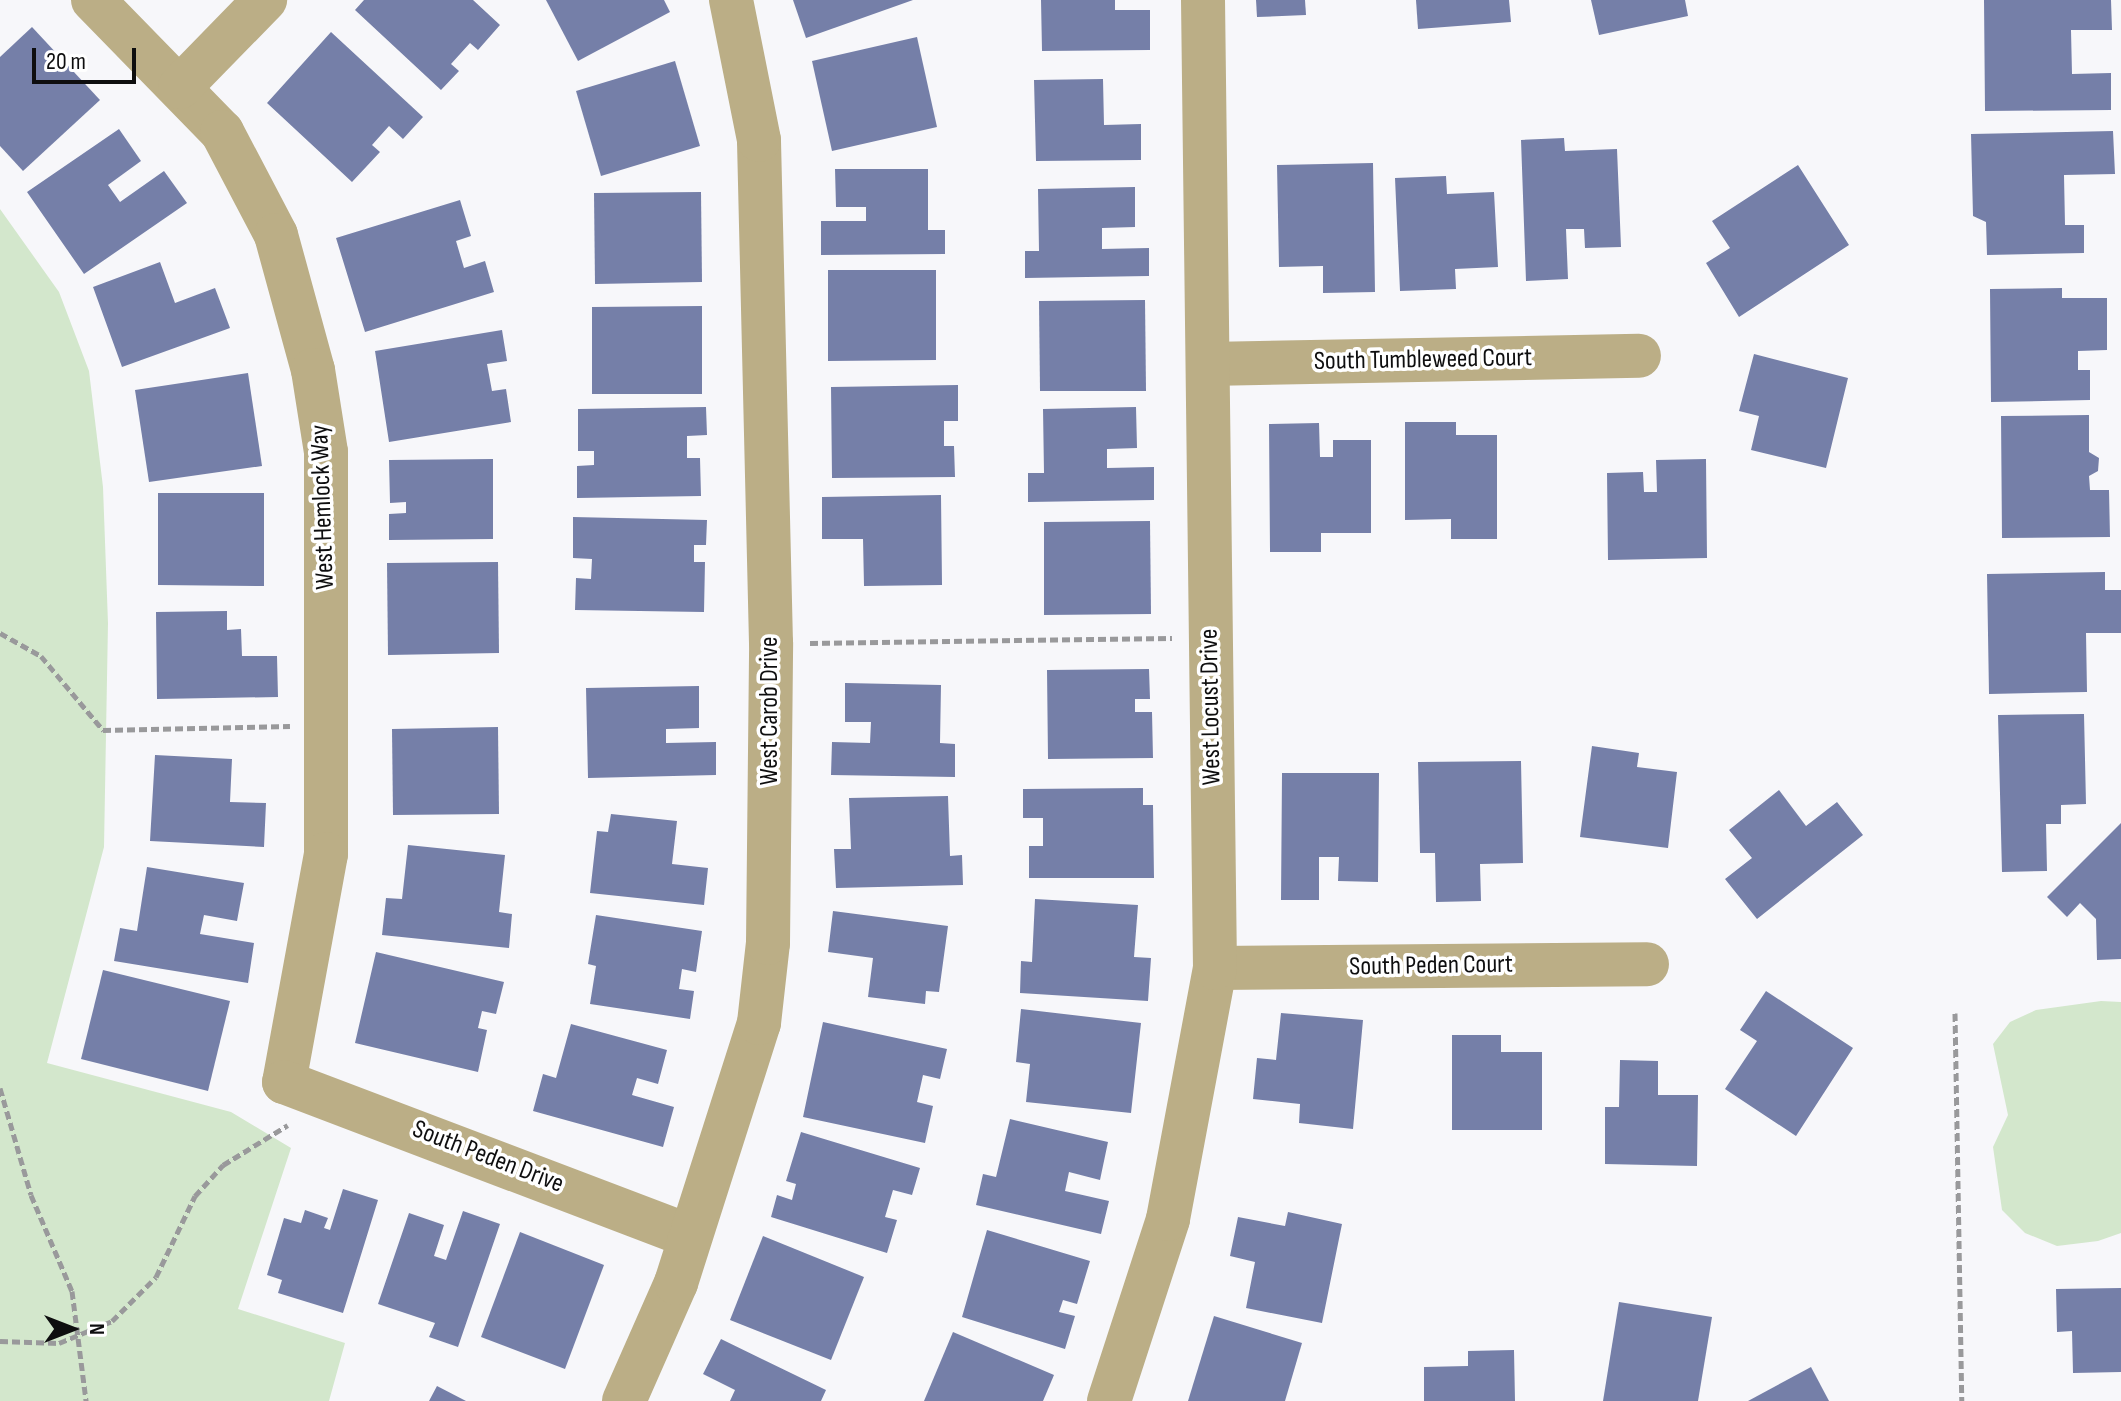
<!DOCTYPE html>
<html>
<head>
<meta charset="utf-8">
<style>
  body { margin:0 }
  #map { position:relative; width:2121px; height:1401px; overflow:hidden; background:#f7f7fa; font-family:"Sofia Sans Condensed",sans-serif }
  div>[style] { position:absolute }
  .green>* { inset:0; background:#d3e7cc }
  .building>* { inset:0; background:#757fa8 }
  .path>* { height:5px; margin-top:-2.5px; transform-origin:0; background:repeating-linear-gradient(90deg,#99999b 0 8px,transparent 0 12px) }
  .minor>* { height:44px; margin:-22px; padding:0 22px; transform-origin:22px; border-radius:22px; background:#bbae86 }
  span { translate:-50% -50%; white-space:nowrap; text-align:center; line-height:1.15; -webkit-text-stroke:7px #fff; paint-order:stroke }
  .street-label { font-size:26px; color:#0e0e0f }
  .north { position:absolute; left:32px; top:1289px; width:80px; height:80px; -webkit-text-stroke:6px #fff; paint-order:stroke; rotate:90deg; font-size:22px; font-weight:700; line-height:32px; text-align:center; color:#0e0e0f }
  .north::after { content:''; display:block; margin:auto; width:28px; height:36px; background:#0e0e0f; clip-path:polygon(50% 0,100% 100%,50% 72%,0 100%) }
  .scale { position:absolute; left:32px; top:48px; width:104px; height:36px; box-sizing:border-box; border:4px solid #0e0e0f; border-top:0; padding-left:10px; font-size:24px; line-height:28px; white-space:nowrap; color:#0e0e0f; -webkit-text-stroke:6px #fff; paint-order:stroke }
</style>
</head>
<body>
<div id="map">
  <div class="green">
    <i style="clip-path:polygon(0 209px,59px 292px,89px 371px,103px 487px,108px 623px,104px 847px,47px 1063px,231px 1112px,291px 1148px,238px 1309px,345px 1343px,329px 1401px,0 1401px)"></i>
    <i style="clip-path:polygon(2101px 1001px,2121px 1002px,2121px 1233px,2098px 1241px,2057px 1246px,2025px 1233px,2002px 1210px,1993px 1147px,2008px 1115px,1993px 1044px,2010px 1022px,2036px 1010px)"></i>
  </div>
  <div class="building">
    <i style="clip-path:polygon(364px 0,473px 0,500px 25px,478px 50px,470px 43px,451px 64px,459px 71px,441px 90px,355px 10px)"></i>
    <i style="clip-path:polygon(546px 0,664px 0,670px 12px,578px 61px)"></i>
    <i style="clip-path:polygon(793px 0,913px 0,806px 38px)"></i>
    <i style="clip-path:polygon(1041px 0,1115px 0,1115px 10px,1150px 10px,1150px 50px,1042px 51px)"></i>
    <i style="clip-path:polygon(1256px 0,1305px 0,1306px 15px,1257px 17px)"></i>
    <i style="clip-path:polygon(1416px 0,1509px 0,1511px 22px,1418px 29px)"></i>
    <i style="clip-path:polygon(1591px 0,1685px 0,1688px 16px,1599px 35px)"></i>
    <i style="clip-path:polygon(1984px 0,2111px 0,2112px 30px,2071px 30px,2072px 74px,2111px 73px,2111px 110px,1985px 111px)"></i>
    <i style="clip-path:polygon(32px 27px,100px 100px,23px 171px,0 146px,0 57px)"></i>
    <i style="clip-path:polygon(331px 32px,423px 117px,403px 139px,389px 126px,372px 145px,380px 152px,352px 182px,267px 103px)"></i>
    <i style="clip-path:polygon(917px 37px,937px 127px,832px 151px,812px 61px)"></i>
    <i style="clip-path:polygon(675px 61px,700px 146px,601px 176px,576px 91px)"></i>
    <i style="clip-path:polygon(1103px 79px,1104px 125px,1141px 124px,1141px 160px,1036px 161px,1034px 80px)"></i>
    <i style="clip-path:polygon(119px 129px,141px 161px,108px 185px,120px 202px,164px 171px,187px 203px,84px 274px,27px 192px)"></i>
    <i style="clip-path:polygon(2113px 131px,2115px 174px,2064px 175px,2065px 225px,2084px 225px,2084px 253px,1987px 255px,1986px 222px,1973px 216px,1971px 134px)"></i>
    <i style="clip-path:polygon(1564px 138px,1565px 151px,1617px 149px,1621px 247px,1585px 248px,1584px 229px,1566px 229px,1568px 279px,1526px 281px,1521px 140px)"></i>
    <i style="clip-path:polygon(1373px 163px,1375px 292px,1323px 293px,1323px 266px,1279px 267px,1277px 165px)"></i>
    <i style="clip-path:polygon(1798px 165px,1849px 245px,1739px 317px,1706px 263px,1730px 248px,1712px 221px)"></i>
    <i style="clip-path:polygon(835px 169px,928px 169px,928px 230px,945px 230px,945px 254px,821px 255px,821px 221px,866px 221px,866px 207px,836px 207px)"></i>
    <i style="clip-path:polygon(1446px 176px,1447px 194px,1494px 192px,1498px 267px,1455px 269px,1456px 289px,1400px 291px,1395px 178px)"></i>
    <i style="clip-path:polygon(1135px 187px,1135px 227px,1102px 228px,1102px 249px,1149px 248px,1149px 276px,1025px 278px,1025px 251px,1039px 251px,1038px 189px)"></i>
    <i style="clip-path:polygon(701px 192px,702px 282px,595px 284px,594px 193px)"></i>
    <i style="clip-path:polygon(460px 200px,471px 236px,456px 241px,464px 268px,485px 261px,494px 292px,365px 332px,336px 238px)"></i>
    <i style="clip-path:polygon(160px 262px,175px 303px,215px 288px,230px 328px,122px 367px,93px 287px)"></i>
    <i style="clip-path:polygon(828px 270px,936px 270px,936px 360px,828px 361px)"></i>
    <i style="clip-path:polygon(2062px 288px,2062px 298px,2107px 298px,2107px 350px,2078px 351px,2078px 370px,2090px 370px,2090px 400px,1991px 402px,1990px 289px)"></i>
    <i style="clip-path:polygon(1145px 300px,1146px 391px,1040px 391px,1039px 301px)"></i>
    <i style="clip-path:polygon(702px 306px,702px 394px,592px 394px,592px 307px)"></i>
    <i style="clip-path:polygon(502px 330px,507px 361px,487px 364px,492px 391px,506px 389px,511px 422px,389px 442px,375px 351px)"></i>
    <i style="clip-path:polygon(1754px 354px,1848px 378px,1826px 468px,1751px 450px,1759px 416px,1739px 411px)"></i>
    <i style="clip-path:polygon(248px 373px,262px 466px,149px 482px,135px 390px)"></i>
    <i style="clip-path:polygon(958px 385px,958px 421px,944px 421px,944px 446px,954px 446px,955px 477px,832px 478px,831px 387px)"></i>
    <i style="clip-path:polygon(706px 407px,707px 435px,687px 436px,687px 458px,700px 458px,701px 496px,577px 498px,577px 466px,594px 465px,594px 451px,578px 451px,578px 409px)"></i>
    <i style="clip-path:polygon(1136px 407px,1137px 448px,1107px 449px,1107px 468px,1154px 467px,1154px 500px,1028px 502px,1028px 473px,1044px 473px,1043px 409px)"></i>
    <i style="clip-path:polygon(2089px 415px,2089px 452px,2099px 458px,2098px 471px,2089px 476px,2090px 490px,2109px 490px,2110px 537px,2002px 538px,2001px 416px)"></i>
    <i style="clip-path:polygon(1405px 422px,1456px 422px,1456px 435px,1497px 435px,1497px 539px,1451px 539px,1451px 519px,1405px 520px)"></i>
    <i style="clip-path:polygon(1319px 423px,1320px 457px,1333px 457px,1333px 440px,1371px 440px,1371px 533px,1321px 533px,1321px 552px,1270px 552px,1269px 424px)"></i>
    <i style="clip-path:polygon(493px 459px,493px 539px,389px 540px,389px 514px,406px 513px,406px 502px,390px 503px,389px 460px)"></i>
    <i style="clip-path:polygon(1706px 459px,1707px 558px,1608px 560px,1607px 473px,1643px 472px,1644px 492px,1657px 492px,1656px 460px)"></i>
    <i style="clip-path:polygon(158px 493px,264px 493px,264px 586px,158px 585px)"></i>
    <i style="clip-path:polygon(941px 495px,942px 585px,864px 586px,863px 539px,822px 539px,822px 497px)"></i>
    <i style="clip-path:polygon(573px 517px,707px 520px,706px 545px,694px 545px,694px 562px,705px 562px,704px 612px,575px 610px,576px 578px,591px 579px,592px 559px,573px 558px)"></i>
    <i style="clip-path:polygon(1150px 521px,1151px 614px,1044px 615px,1044px 522px)"></i>
    <i style="clip-path:polygon(498px 562px,499px 653px,388px 655px,387px 563px)"></i>
    <i style="clip-path:polygon(2105px 572px,2105px 590px,2121px 590px,2121px 633px,2086px 633px,2087px 692px,1989px 694px,1987px 574px)"></i>
    <i style="clip-path:polygon(227px 611px,227px 630px,241px 629px,242px 656px,277px 656px,278px 697px,157px 699px,156px 612px)"></i>
    <i style="clip-path:polygon(1149px 669px,1150px 699px,1135px 699px,1135px 712px,1152px 712px,1153px 758px,1048px 759px,1047px 670px)"></i>
    <i style="clip-path:polygon(845px 683px,941px 685px,940px 743px,955px 744px,955px 777px,831px 775px,832px 742px,870px 743px,871px 722px,845px 722px)"></i>
    <i style="clip-path:polygon(699px 686px,699px 728px,666px 729px,666px 743px,716px 742px,716px 775px,588px 778px,586px 688px)"></i>
    <i style="clip-path:polygon(2084px 714px,2086px 804px,2061px 805px,2061px 824px,2046px 824px,2047px 871px,2002px 872px,1998px 715px)"></i>
    <i style="clip-path:polygon(498px 727px,499px 814px,393px 815px,392px 729px)"></i>
    <i style="clip-path:polygon(1592px 746px,1639px 753px,1637px 767px,1677px 772px,1668px 848px,1580px 837px)"></i>
    <i style="clip-path:polygon(155px 755px,232px 759px,230px 802px,266px 803px,264px 847px,150px 841px)"></i>
    <i style="clip-path:polygon(1521px 761px,1523px 863px,1480px 864px,1481px 901px,1436px 902px,1435px 853px,1420px 853px,1418px 762px)"></i>
    <i style="clip-path:polygon(1282px 773px,1379px 773px,1378px 882px,1338px 881px,1339px 857px,1319px 857px,1319px 900px,1281px 900px)"></i>
    <i style="clip-path:polygon(1143px 788px,1143px 805px,1153px 805px,1154px 878px,1029px 878px,1029px 846px,1043px 846px,1043px 818px,1023px 818px,1023px 789px)"></i>
    <i style="clip-path:polygon(1779px 790px,1806px 826px,1837px 802px,1863px 835px,1757px 919px,1725px 879px,1752px 858px,1729px 830px)"></i>
    <i style="clip-path:polygon(948px 796px,950px 856px,962px 855px,963px 885px,836px 888px,834px 849px,851px 849px,849px 798px)"></i>
    <i style="clip-path:polygon(611px 814px,677px 821px,672px 864px,708px 868px,704px 905px,590px 893px,597px 831px,608px 832px)"></i>
    <i style="clip-path:polygon(2121px 823px,2121px 959px,2097px 960px,2096px 919px,2080px 903px,2067px 917px,2047px 897px)"></i>
    <i style="clip-path:polygon(408px 845px,505px 855px,499px 912px,512px 914px,509px 948px,382px 935px,386px 898px,402px 899px)"></i>
    <i style="clip-path:polygon(147px 867px,244px 883px,237px 921px,204px 915px,200px 934px,254px 943px,248px 983px,114px 961px,120px 928px,137px 931px)"></i>
    <i style="clip-path:polygon(1035px 899px,1138px 905px,1134px 957px,1151px 958px,1148px 1001px,1020px 993px,1021px 961px,1032px 962px)"></i>
    <i style="clip-path:polygon(833px 911px,948px 926px,939px 992px,926px 991px,925px 1004px,868px 997px,873px 958px,828px 952px)"></i>
    <i style="clip-path:polygon(596px 915px,702px 931px,696px 972px,682px 969px,679px 989px,694px 991px,690px 1019px,590px 1004px,596px 966px,588px 964px)"></i>
    <i style="clip-path:polygon(376px 952px,504px 982px,496px 1014px,482px 1011px,478px 1028px,487px 1030px,478px 1072px,355px 1043px)"></i>
    <i style="clip-path:polygon(103px 970px,230px 1001px,208px 1091px,81px 1059px)"></i>
    <i style="clip-path:polygon(1766px 991px,1853px 1048px,1796px 1136px,1725px 1089px,1757px 1041px,1740px 1030px)"></i>
    <i style="clip-path:polygon(1021px 1009px,1141px 1023px,1131px 1113px,1026px 1102px,1030px 1064px,1016px 1062px)"></i>
    <i style="clip-path:polygon(1281px 1013px,1363px 1020px,1353px 1129px,1299px 1123px,1300px 1104px,1253px 1099px,1257px 1058px,1276px 1060px)"></i>
    <i style="clip-path:polygon(823px 1022px,947px 1049px,940px 1079px,923px 1075px,917px 1102px,933px 1106px,925px 1143px,803px 1117px)"></i>
    <i style="clip-path:polygon(571px 1024px,667px 1050px,658px 1084px,637px 1078px,632px 1095px,674px 1107px,663px 1147px,533px 1111px,543px 1074px,556px 1078px)"></i>
    <i style="clip-path:polygon(1452px 1035px,1501px 1035px,1501px 1052px,1542px 1052px,1542px 1130px,1452px 1130px)"></i>
    <i style="clip-path:polygon(1620px 1060px,1658px 1061px,1658px 1095px,1698px 1095px,1697px 1166px,1605px 1164px,1605px 1107px,1619px 1107px)"></i>
    <i style="clip-path:polygon(1010px 1119px,1108px 1142px,1100px 1180px,1069px 1172px,1065px 1191px,1109px 1201px,1101px 1234px,976px 1205px,983px 1174px,996px 1177px)"></i>
    <i style="clip-path:polygon(801px 1132px,920px 1168px,912px 1195px,893px 1190px,885px 1217px,897px 1220px,887px 1253px,771px 1217px,777px 1195px,792px 1200px,796px 1184px,786px 1181px)"></i>
    <i style="clip-path:polygon(343px 1189px,378px 1200px,343px 1313px,278px 1293px,282px 1280px,267px 1275px,284px 1218px,301px 1223px,305px 1210px,328px 1218px,324px 1228px,330px 1230px)"></i>
    <i style="clip-path:polygon(463px 1211px,500px 1224px,458px 1347px,429px 1337px,435px 1323px,378px 1304px,409px 1213px,444px 1225px,434px 1256px,446px 1260px)"></i>
    <i style="clip-path:polygon(1288px 1212px,1342px 1224px,1322px 1323px,1246px 1308px,1255px 1262px,1230px 1256px,1238px 1217px,1285px 1226px)"></i>
    <i style="clip-path:polygon(987px 1230px,1090px 1261px,1077px 1304px,1063px 1300px,1059px 1312px,1075px 1316px,1065px 1349px,962px 1317px)"></i>
    <i style="clip-path:polygon(520px 1232px,604px 1265px,565px 1369px,481px 1337px)"></i>
    <i style="clip-path:polygon(763px 1236px,864px 1277px,831px 1360px,730px 1320px)"></i>
    <i style="clip-path:polygon(2121px 1288px,2121px 1372px,2073px 1373px,2072px 1331px,2057px 1332px,2056px 1289px)"></i>
    <i style="clip-path:polygon(1619px 1302px,1712px 1317px,1698px 1401px,1603px 1401px)"></i>
    <i style="clip-path:polygon(1214px 1316px,1302px 1343px,1285px 1401px,1188px 1401px)"></i>
    <i style="clip-path:polygon(953px 1332px,1054px 1375px,1043px 1401px,924px 1401px)"></i>
    <i style="clip-path:polygon(721px 1339px,826px 1390px,821px 1401px,730px 1401px,735px 1390px,703px 1374px)"></i>
    <i style="clip-path:polygon(1514px 1350px,1515px 1401px,1424px 1401px,1424px 1367px,1468px 1366px,1468px 1351px)"></i>
    <i style="clip-path:polygon(1811px 1367px,1829px 1401px,1748px 1401px)"></i>
    <i style="clip-path:polygon(437px 1386px,466px 1401px,429px 1401px)"></i>
  </div>
  <div class="path">
    <i style="left:0;top:633px;width:47px;rotate:29.3deg"></i>
    <i style="left:41px;top:656px;width:97px;rotate:50deg"></i>
    <i style="left:103px;top:730px;width:187px;rotate:-1.2deg"></i>
    <i style="left:810px;top:643px;width:362px;rotate:-0.8deg"></i>
    <i style="left:1955px;top:1013px;width:388px;rotate:89deg"></i>
    <i style="left:0;top:1088px;width:111px;rotate:73.8deg"></i>
    <i style="left:31px;top:1195px;width:104px;rotate:66.9deg"></i>
    <i style="left:72px;top:1291px;width:111px;rotate:82.7deg"></i>
    <i style="left:0;top:1341px;width:59px;rotate:1.9deg"></i>
    <i style="left:59px;top:1343px;width:57px;rotate:-22.5deg"></i>
    <i style="left:112px;top:1321px;width:62px;rotate:-45deg"></i>
    <i style="left:156px;top:1277px;width:90px;rotate:-64.3deg"></i>
    <i style="left:195px;top:1196px;width:42px;rotate:-47.9deg"></i>
    <i style="left:223px;top:1165px;width:76px;rotate:-31.6deg"></i>
  </div>
  <div class="minor">
    <i style="left:93px;top:0;width:185px;rotate:45.7deg"></i>
    <i style="left:222px;top:132px;width:116px;rotate:62.3deg"></i>
    <i style="left:276px;top:235px;width:140px;rotate:74.7deg"></i>
    <i style="left:313px;top:370px;width:83px;rotate:81deg"></i>
    <i style="left:326px;top:452px;width:402px;rotate:90deg"></i>
    <i style="left:326px;top:854px;width:232px;rotate:100.4deg"></i>
    <i style="left:284px;top:1082px;width:434px;rotate:20.8deg"></i>
    <i style="left:180px;top:87px;width:122px;rotate:-45.7deg"></i>
    <i style="left:1208px;top:364px;width:431px;rotate:-1.1deg"></i>
    <i style="left:1215px;top:968px;width:432px;rotate:-0.5deg"></i>
    <i style="left:624px;top:1401px;width:129px;rotate:-66.2deg"></i>
    <i style="left:676px;top:1283px;width:273px;rotate:-72.3deg"></i>
    <i style="left:759px;top:1023px;width:81px;rotate:-83.6deg"></i>
    <i style="left:768px;top:943px;width:300px;rotate:-89.4deg"></i>
    <i style="left:771px;top:643px;width:503px;rotate:-91.37deg"></i>
    <i style="left:759px;top:140px;width:143px;rotate:-101.3deg"></i>
    <i style="left:1109px;top:1401px;width:191px;rotate:-72deg"></i>
    <i style="left:1168px;top:1219px;width:255px;rotate:-79.4deg"></i>
    <i style="left:1215px;top:968px;width:968px;rotate:-90.71deg"></i>
  </div>
  <div class="street-label">
    <span style="left:1423px;top:360px;rotate:-1deg">South Tumbleweed Court</span>
    <span style="left:323px;top:507px;rotate:-92deg">West Hemlock Way</span>
    <span style="left:1211px;top:707px;rotate:-91deg">West Locust Drive</span>
    <span style="left:770px;top:711px;rotate:-90deg">West Carob Drive</span>
    <span style="left:1431px;top:966px;rotate:-1deg">South Peden Court</span>
    <span style="left:488px;top:1157px;rotate:21deg">South Peden Drive</span>
  </div>
  <div class="north">N</div>
  <div class="scale">20 m</div>
</div>
</body>
</html>
